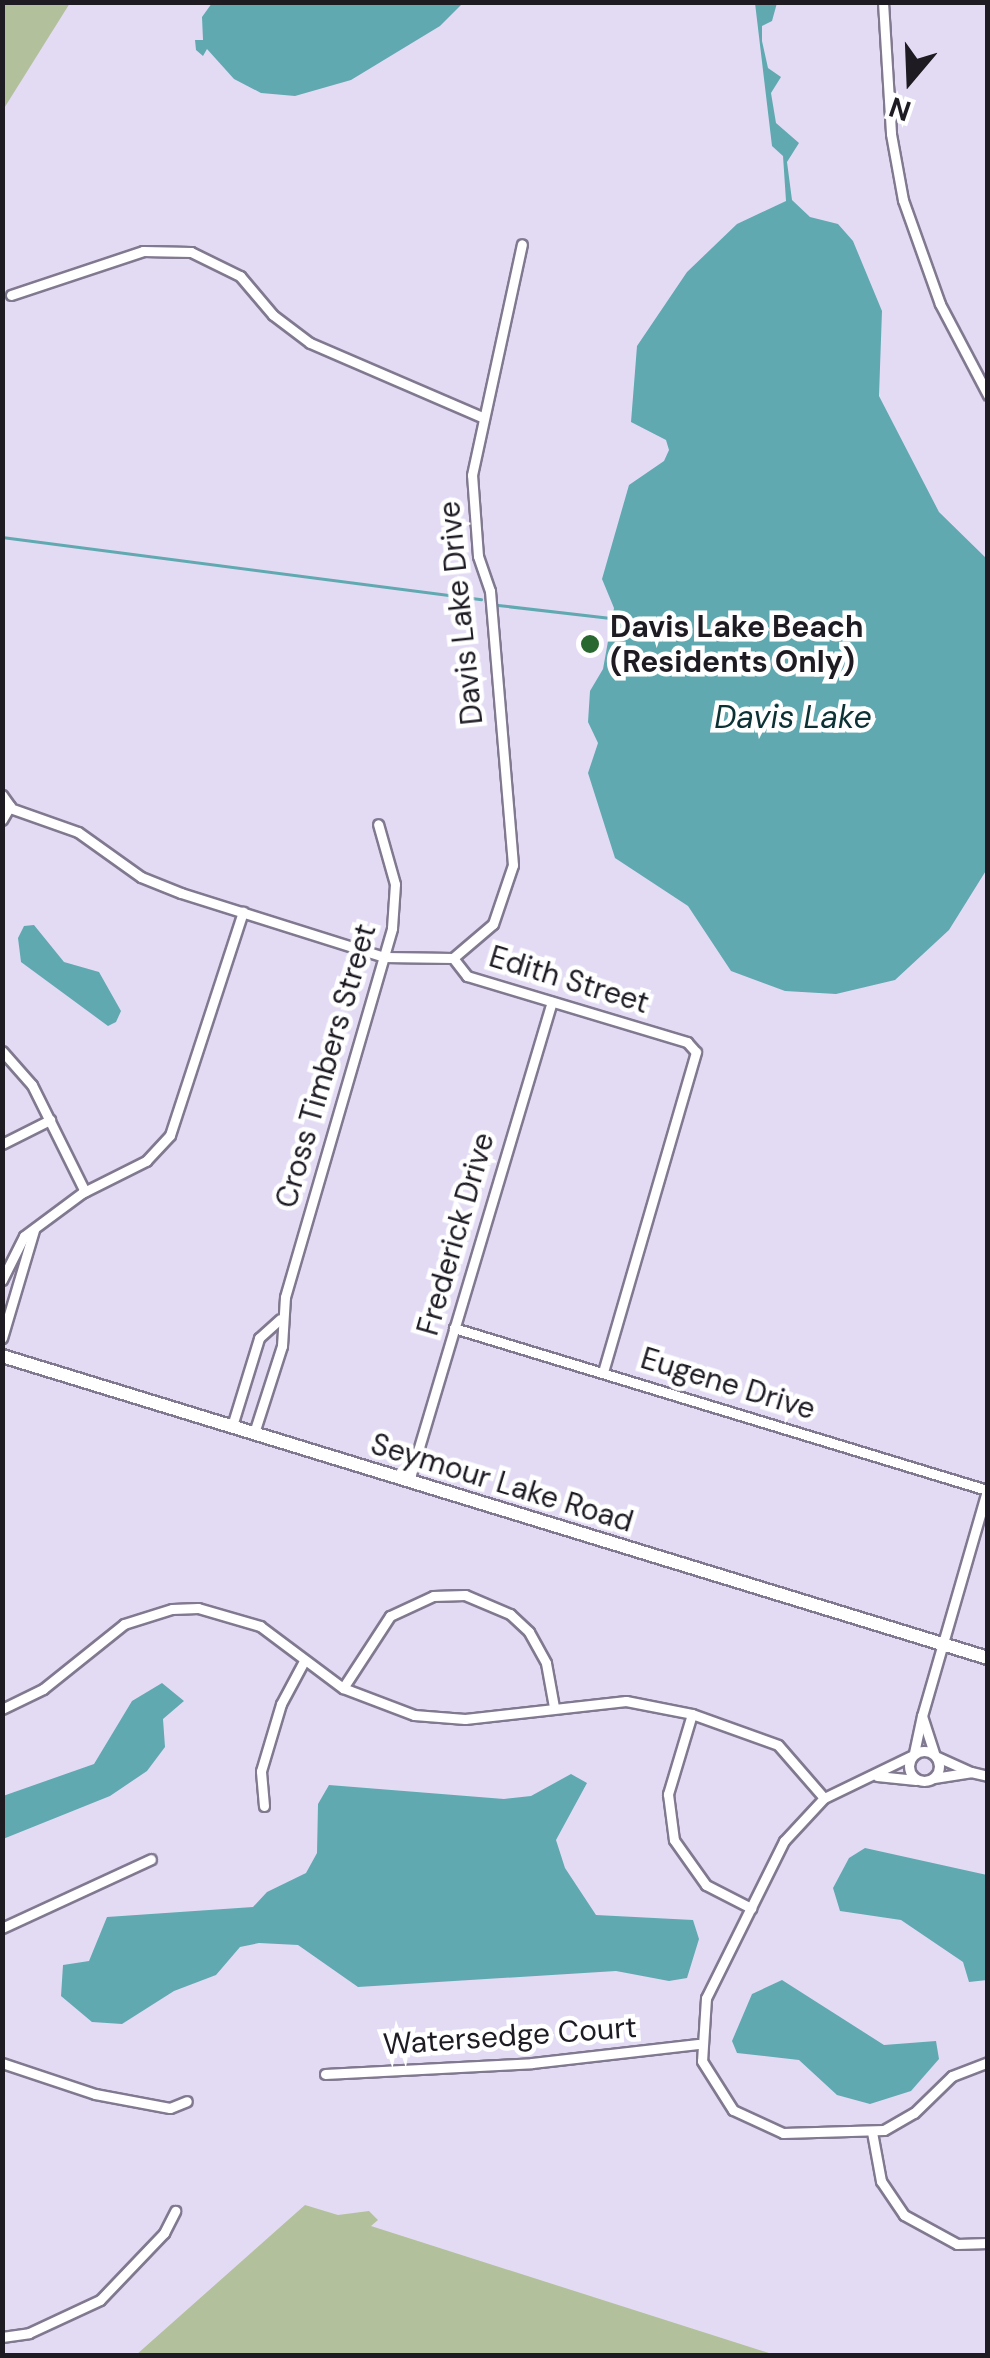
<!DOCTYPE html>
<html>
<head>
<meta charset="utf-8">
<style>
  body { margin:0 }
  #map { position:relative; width:990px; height:2358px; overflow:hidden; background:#e3dbf4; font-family:"DM Sans",sans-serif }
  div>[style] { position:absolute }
  .green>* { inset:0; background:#b2c19b }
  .water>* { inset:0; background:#61a9b0 }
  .stream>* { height:2.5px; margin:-1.25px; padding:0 1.25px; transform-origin:1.25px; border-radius:1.25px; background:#61a9b0 }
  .roads { filter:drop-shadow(2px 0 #817990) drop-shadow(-2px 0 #817990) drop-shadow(0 2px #817990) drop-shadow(0 -2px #817990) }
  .street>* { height:9px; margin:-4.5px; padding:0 4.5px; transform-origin:4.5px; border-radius:4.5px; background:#fff }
  .street>.ring { margin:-4.5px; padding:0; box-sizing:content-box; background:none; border:9px solid #fff; border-radius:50% }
  .secondary>* { height:12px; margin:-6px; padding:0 6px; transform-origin:6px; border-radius:6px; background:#fff }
  .dots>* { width:28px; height:28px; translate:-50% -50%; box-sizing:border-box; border:5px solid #fff; border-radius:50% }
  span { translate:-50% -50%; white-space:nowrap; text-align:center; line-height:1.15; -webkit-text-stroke:9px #fff; paint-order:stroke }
  .street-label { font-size:30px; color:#1e1b23 }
  .poi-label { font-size:30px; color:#1e1b23; font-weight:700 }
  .left { translate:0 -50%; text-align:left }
  .water-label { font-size:32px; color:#0c3134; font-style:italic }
  .frame { position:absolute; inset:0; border:5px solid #1e1b23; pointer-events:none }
  .north { position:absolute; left:860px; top:30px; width:100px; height:100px; -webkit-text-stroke:8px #fff; paint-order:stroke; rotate:199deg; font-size:28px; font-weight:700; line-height:40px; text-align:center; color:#1e1b23 }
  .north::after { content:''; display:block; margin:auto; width:35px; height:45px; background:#1e1b23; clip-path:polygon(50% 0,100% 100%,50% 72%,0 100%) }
</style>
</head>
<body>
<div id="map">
  <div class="green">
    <i style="clip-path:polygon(2px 3px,70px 3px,3px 110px,2px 110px)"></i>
    <i style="clip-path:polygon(305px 2205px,338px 2215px,369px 2211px,378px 2220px,371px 2226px,775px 2355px,136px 2355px)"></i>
  </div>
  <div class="water">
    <i style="clip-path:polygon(212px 3px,212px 2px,463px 3px,440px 26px,351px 80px,295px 96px,261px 93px,234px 79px,207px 49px,203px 56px,196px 50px,195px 40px,203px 40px,202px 17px)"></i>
    <i style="clip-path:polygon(755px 3px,777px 3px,772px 21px,762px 26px,762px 41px,768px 68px,781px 77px,771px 93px,776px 123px,799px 143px,787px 162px,792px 200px,810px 217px,838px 224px,853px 241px,882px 311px,879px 396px,939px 512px,987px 559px,987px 869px,949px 930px,895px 980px,836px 994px,785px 991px,731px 971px,688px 906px,615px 858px,588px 773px,598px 743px,588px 722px,590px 691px,603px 669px,614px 608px,602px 579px,629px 485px,664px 461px,669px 450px,666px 440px,631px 422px,637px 346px,687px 272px,737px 224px,786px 201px,783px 156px,772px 146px)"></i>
    <i style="clip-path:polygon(34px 925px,64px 962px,99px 972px,121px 1011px,116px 1022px,108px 1026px,21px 962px,18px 938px,24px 926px)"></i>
    <i style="clip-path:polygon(162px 1683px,184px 1701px,163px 1719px,165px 1747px,147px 1771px,110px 1796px,3px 1839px,3px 1796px,94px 1764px,132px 1701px)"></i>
    <i style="clip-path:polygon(571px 1774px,587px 1783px,556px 1840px,565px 1868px,596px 1915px,693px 1920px,699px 1939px,687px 1978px,669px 1981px,616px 1971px,358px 1987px,298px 1945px,259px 1943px,240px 1947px,216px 1975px,174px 1991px,122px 2024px,92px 2022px,61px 1996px,63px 1965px,89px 1961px,107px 1917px,253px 1907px,267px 1892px,306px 1873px,317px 1853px,318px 1804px,329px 1785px,504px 1799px,531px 1796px)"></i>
    <i style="clip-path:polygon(865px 1848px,987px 1875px,987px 1980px,969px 1982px,963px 1962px,901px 1920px,840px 1911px,833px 1888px,849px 1858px)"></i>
    <i style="clip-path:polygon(782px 1980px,884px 2045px,936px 2041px,939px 2059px,911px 2091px,870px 2104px,837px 2095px,799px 2060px,737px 2053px,732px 2041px,752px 1994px)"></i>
  </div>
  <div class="stream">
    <i style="left:2px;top:537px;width:483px;rotate:7.4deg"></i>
    <i style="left:498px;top:605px;width:113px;rotate:6.6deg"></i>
  </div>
  <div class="roads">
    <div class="street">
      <i style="left:883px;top:2px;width:132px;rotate:86.5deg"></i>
      <i style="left:891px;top:134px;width:67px;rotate:79.7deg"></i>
      <i style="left:903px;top:200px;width:110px;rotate:70.4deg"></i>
      <i style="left:940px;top:304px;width:103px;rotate:62.2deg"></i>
      <i style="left:11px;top:295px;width:139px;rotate:-18.4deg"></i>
      <i style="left:143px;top:251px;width:48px;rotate:1.2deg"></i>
      <i style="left:191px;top:252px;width:55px;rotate:26.1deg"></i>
      <i style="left:240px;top:276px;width:51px;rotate:49.8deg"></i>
      <i style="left:273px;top:315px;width:46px;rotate:37.1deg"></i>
      <i style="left:310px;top:343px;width:187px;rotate:23.3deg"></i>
      <i style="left:2px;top:795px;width:14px;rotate:54deg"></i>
      <i style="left:10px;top:806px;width:16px;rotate:120deg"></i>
      <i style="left:10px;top:808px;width:72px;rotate:19.4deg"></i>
      <i style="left:78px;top:832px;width:77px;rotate:35.5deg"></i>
      <i style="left:141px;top:877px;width:43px;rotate:21.8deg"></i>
      <i style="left:181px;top:893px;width:213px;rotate:17.5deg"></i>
      <i style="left:384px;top:957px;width:69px;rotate:0.8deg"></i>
      <i style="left:453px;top:958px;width:52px;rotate:-40.4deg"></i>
      <i style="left:493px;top:924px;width:62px;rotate:-71.3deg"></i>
      <i style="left:513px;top:865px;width:275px;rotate:-94.8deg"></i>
      <i style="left:490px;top:591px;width:37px;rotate:-109deg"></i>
      <i style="left:478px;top:556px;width:81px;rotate:-94.2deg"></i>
      <i style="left:472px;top:475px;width:236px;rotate:-77.8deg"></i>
      <i style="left:453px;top:958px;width:23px;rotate:52deg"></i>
      <i style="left:467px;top:976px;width:230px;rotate:16.7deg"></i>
      <i style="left:687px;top:1042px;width:13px;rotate:48deg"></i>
      <i style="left:696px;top:1052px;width:333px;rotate:106.2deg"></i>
      <i style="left:2px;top:1051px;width:45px;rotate:48.6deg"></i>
      <i style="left:32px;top:1085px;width:119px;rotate:63.6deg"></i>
      <i style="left:2px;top:1144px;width:54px;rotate:-26.6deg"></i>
      <i style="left:2px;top:1280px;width:49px;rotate:-63.4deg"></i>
      <i style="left:24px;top:1236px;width:72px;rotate:-36.6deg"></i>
      <i style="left:82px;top:1193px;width:72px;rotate:-26.6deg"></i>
      <i style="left:146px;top:1161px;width:35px;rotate:-47deg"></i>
      <i style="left:170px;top:1135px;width:235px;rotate:-71.9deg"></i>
      <i style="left:454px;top:1328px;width:557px;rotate:16.91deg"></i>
      <i style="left:2px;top:1338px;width:113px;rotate:-73.5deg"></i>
      <i style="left:232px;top:1426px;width:92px;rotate:-72.9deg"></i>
      <i style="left:259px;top:1338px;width:28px;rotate:-42deg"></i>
      <i style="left:254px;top:1433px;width:91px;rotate:-72.2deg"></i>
      <i style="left:282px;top:1346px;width:49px;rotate:-86.5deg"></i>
      <i style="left:285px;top:1297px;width:384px;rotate:-73.8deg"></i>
      <i style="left:392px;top:928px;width:44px;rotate:-86.1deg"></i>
      <i style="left:395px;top:884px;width:62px;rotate:-105.8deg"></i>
      <i style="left:409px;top:1481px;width:500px;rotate:-73.4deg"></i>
      <i style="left:343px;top:1688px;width:86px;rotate:-56.9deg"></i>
      <i style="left:390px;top:1616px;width:47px;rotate:-24.9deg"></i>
      <i style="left:433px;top:1596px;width:32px;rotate:-2deg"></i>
      <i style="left:465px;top:1595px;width:49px;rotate:22.9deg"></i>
      <i style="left:510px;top:1614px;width:26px;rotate:43deg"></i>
      <i style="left:529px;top:1632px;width:35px;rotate:61deg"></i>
      <i style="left:546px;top:1663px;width:45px;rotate:79.7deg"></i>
      <i style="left:2px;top:1709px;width:46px;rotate:-26deg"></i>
      <i style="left:43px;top:1689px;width:104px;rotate:-38.7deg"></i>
      <i style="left:124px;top:1624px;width:50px;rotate:-17.4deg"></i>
      <i style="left:172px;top:1609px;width:26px;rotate:-2deg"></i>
      <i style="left:198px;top:1608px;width:65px;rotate:16.2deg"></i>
      <i style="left:260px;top:1626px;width:104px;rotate:36.8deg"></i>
      <i style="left:343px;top:1688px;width:76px;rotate:20.8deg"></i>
      <i style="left:414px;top:1715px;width:51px;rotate:4.5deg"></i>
      <i style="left:465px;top:1719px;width:162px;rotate:-6.4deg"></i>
      <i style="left:626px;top:1701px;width:67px;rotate:11.1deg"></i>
      <i style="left:692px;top:1714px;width:91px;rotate:19.8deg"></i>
      <i style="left:778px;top:1745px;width:70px;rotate:49deg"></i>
      <i style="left:692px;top:1714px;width:84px;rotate:106.7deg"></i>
      <i style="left:668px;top:1794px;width:46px;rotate:82.6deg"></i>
      <i style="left:674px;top:1840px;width:55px;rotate:54.6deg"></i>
      <i style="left:706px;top:1885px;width:51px;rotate:27.1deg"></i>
      <i style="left:922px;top:1716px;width:237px;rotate:-73.9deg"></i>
      <i class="ring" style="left:909px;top:1751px;width:21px;height:21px"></i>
      <i style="left:914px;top:1753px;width:38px;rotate:-78deg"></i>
      <i style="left:922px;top:1716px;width:40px;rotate:72deg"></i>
      <i style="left:911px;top:1756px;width:97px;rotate:154.2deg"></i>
      <i style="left:824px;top:1798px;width:59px;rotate:132.9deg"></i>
      <i style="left:784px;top:1841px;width:175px;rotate:116.4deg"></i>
      <i style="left:706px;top:1998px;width:63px;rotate:93.6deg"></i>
      <i style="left:702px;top:2061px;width:58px;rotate:57.7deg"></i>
      <i style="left:733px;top:2110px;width:55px;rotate:24.7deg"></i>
      <i style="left:783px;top:2133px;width:101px;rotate:-1.7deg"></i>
      <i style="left:884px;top:2130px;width:34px;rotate:-30deg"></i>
      <i style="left:914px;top:2113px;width:53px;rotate:-44.2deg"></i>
      <i style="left:952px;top:2076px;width:39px;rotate:-21deg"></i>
      <i style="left:971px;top:1772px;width:17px;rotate:13deg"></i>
      <i style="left:877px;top:1776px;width:39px;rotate:6deg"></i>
      <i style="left:934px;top:1778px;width:37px;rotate:-9deg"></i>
      <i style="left:971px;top:1772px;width:37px;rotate:-156deg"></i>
      <i style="left:264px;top:1806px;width:35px;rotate:-95deg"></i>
      <i style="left:261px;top:1771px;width:70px;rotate:-73.4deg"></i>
      <i style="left:281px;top:1704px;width:49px;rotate:-61.9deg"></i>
      <i style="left:2px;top:1928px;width:164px;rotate:-24.8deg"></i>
      <i style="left:2px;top:2063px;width:98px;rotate:18.4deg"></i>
      <i style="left:95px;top:2094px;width:76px;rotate:10.6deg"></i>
      <i style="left:170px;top:2108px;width:18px;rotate:-22deg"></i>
      <i style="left:325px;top:2074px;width:207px;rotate:-3deg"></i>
      <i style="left:532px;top:2063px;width:167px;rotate:-6.5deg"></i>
      <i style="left:872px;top:2132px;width:50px;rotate:79.6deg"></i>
      <i style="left:881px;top:2181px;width:41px;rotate:55.9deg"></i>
      <i style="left:904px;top:2215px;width:60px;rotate:28.7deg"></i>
      <i style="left:957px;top:2244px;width:31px;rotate:-2deg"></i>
      <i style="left:2px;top:2337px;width:27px;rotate:-8deg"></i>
      <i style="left:29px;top:2333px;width:78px;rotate:-24.9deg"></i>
      <i style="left:100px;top:2300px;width:93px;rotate:-46.3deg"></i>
      <i style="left:164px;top:2233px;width:25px;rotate:-63deg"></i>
    </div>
    <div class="secondary">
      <i style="left:2px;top:1356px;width:1031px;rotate:17.03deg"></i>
    </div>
  </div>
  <div class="dots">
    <i style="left:590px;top:644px;background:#286730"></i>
  </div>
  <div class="street-label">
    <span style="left:461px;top:613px;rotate:-96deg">Davis Lake Drive</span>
    <span style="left:569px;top:980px;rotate:17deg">Edith Street</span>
    <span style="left:326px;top:1066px;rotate:-74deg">Cross Timbers Street</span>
    <span style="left:456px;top:1234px;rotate:-74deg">Frederick Drive</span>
    <span style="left:728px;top:1384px;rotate:17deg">Eugene Drive</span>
    <span style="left:502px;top:1483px;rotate:17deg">Seymour Lake Road</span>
    <span style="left:510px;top:2036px;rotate:-4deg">Watersedge Court</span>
  </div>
  <div class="poi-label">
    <span class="left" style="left:610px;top:644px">Davis Lake Beach<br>(Residents Only)</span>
  </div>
  <div class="water-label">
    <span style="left:793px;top:717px">Davis Lake</span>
  </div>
  <div class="frame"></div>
  <div class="north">N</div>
</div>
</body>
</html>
